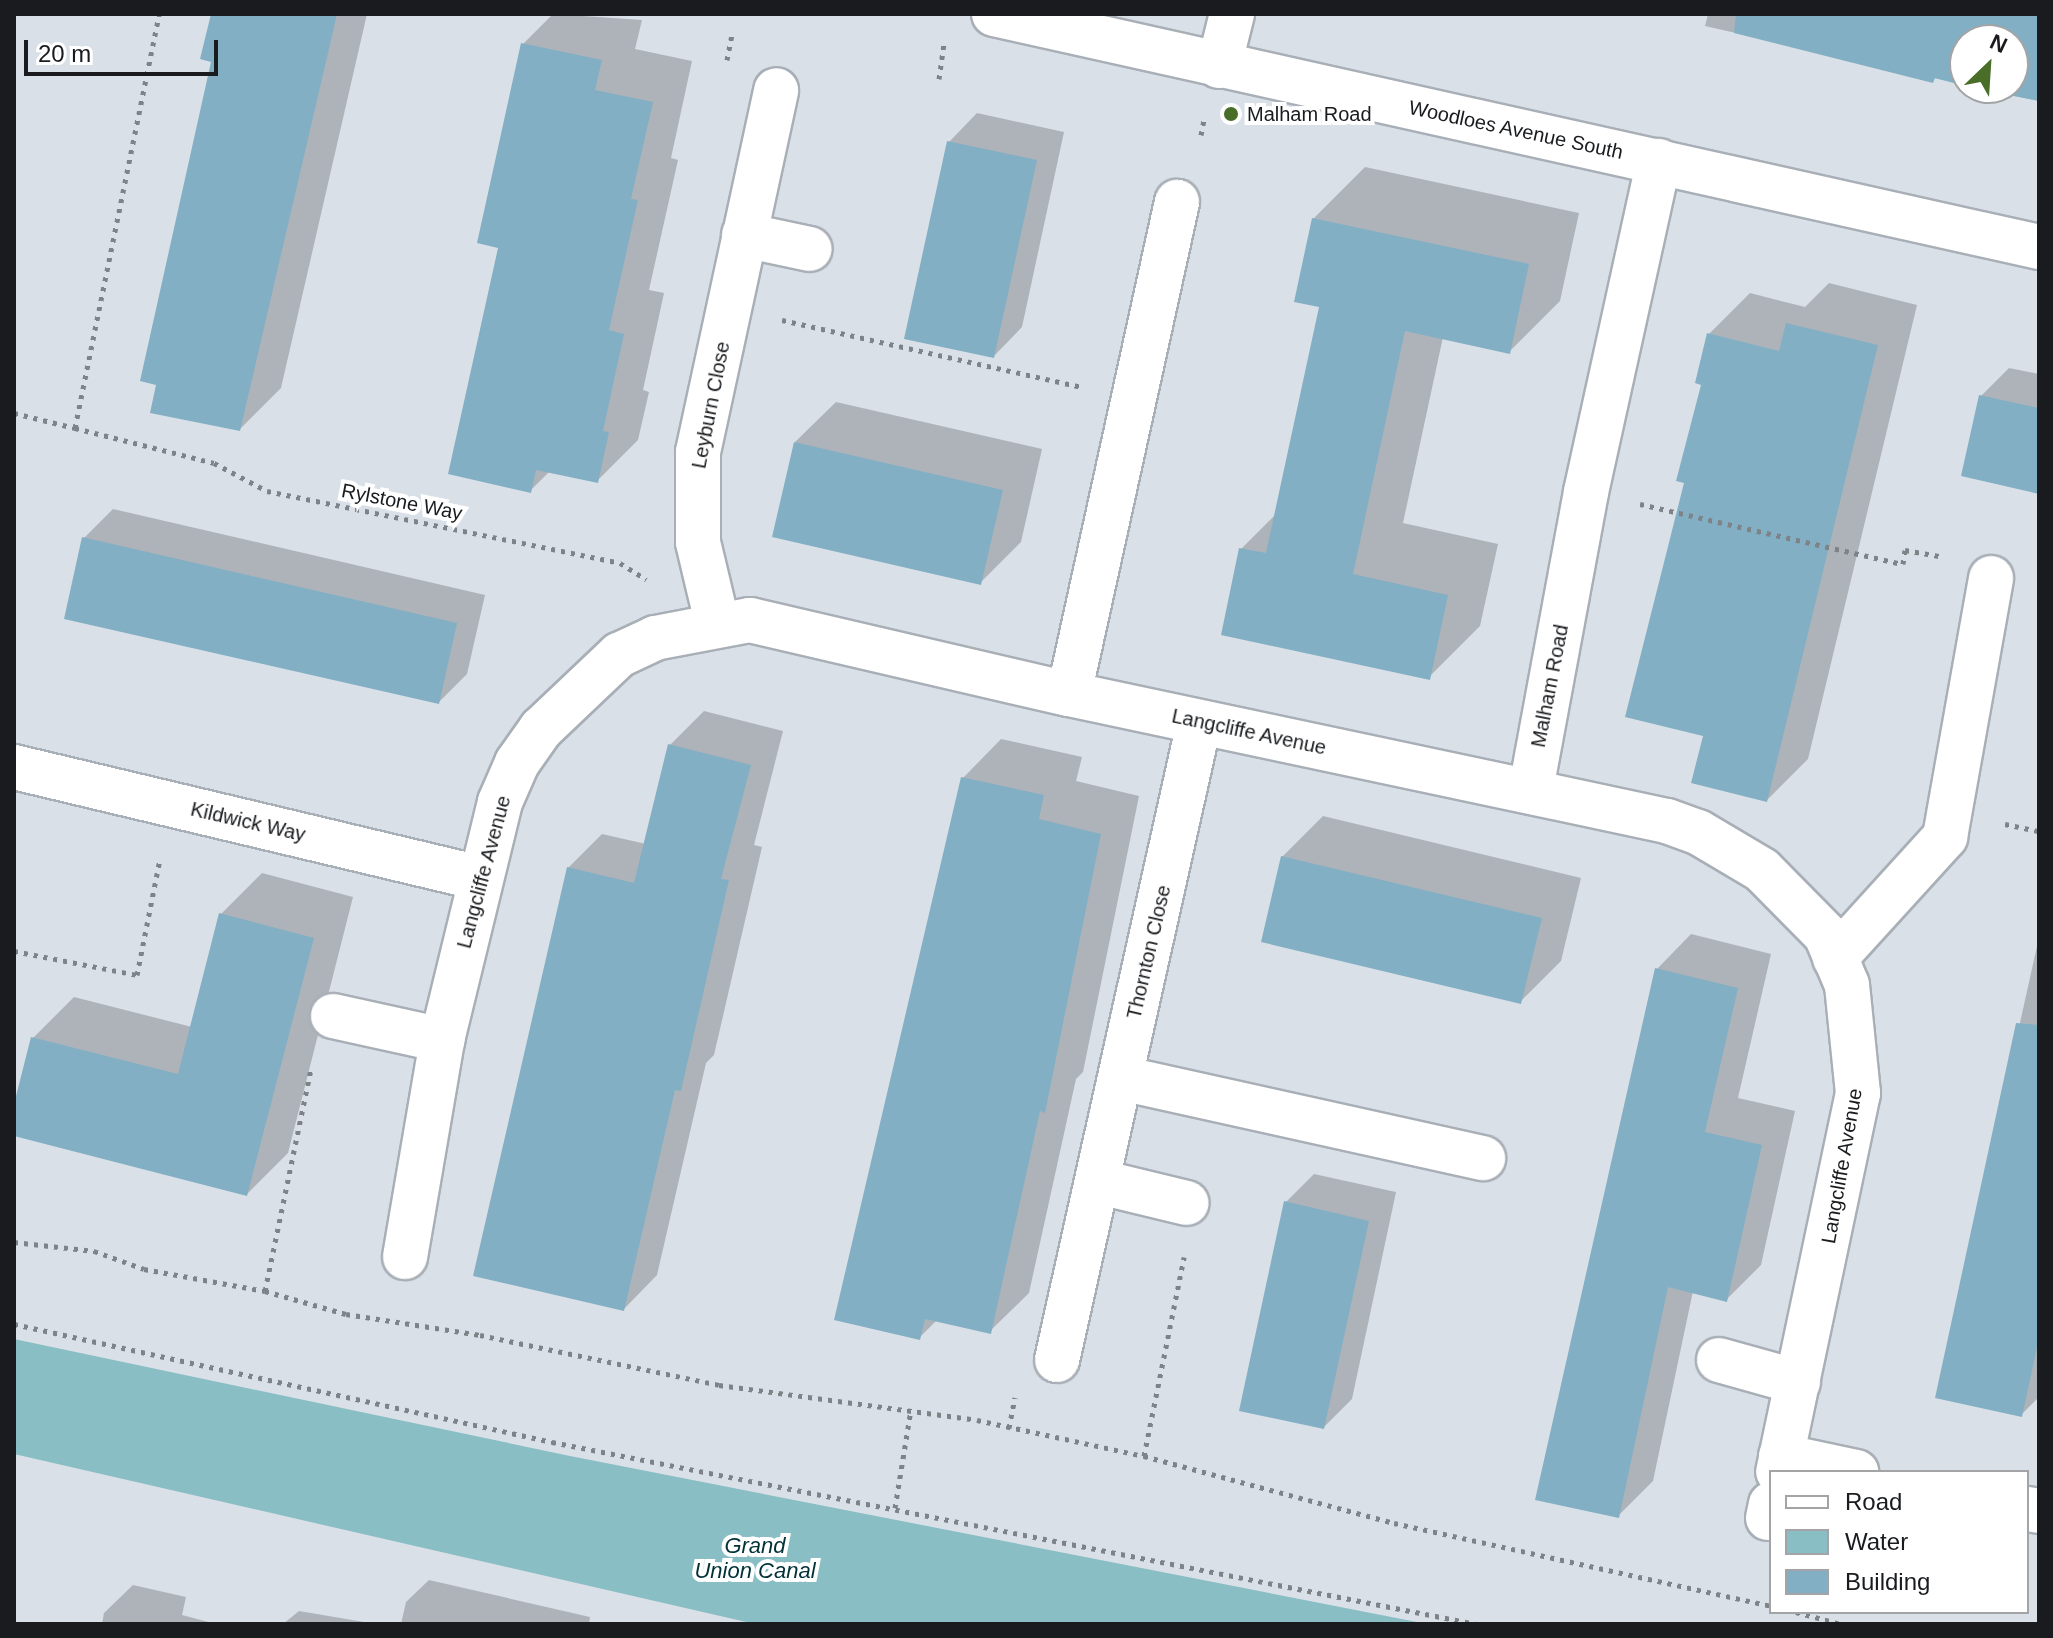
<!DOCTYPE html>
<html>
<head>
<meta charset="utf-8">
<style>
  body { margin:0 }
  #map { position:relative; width:2053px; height:1638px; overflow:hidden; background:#dae0e8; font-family:Arial,sans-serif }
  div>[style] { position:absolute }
  .water>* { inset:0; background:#89bec4 }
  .shadow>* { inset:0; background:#0003 }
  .building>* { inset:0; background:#82afc3 }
  .path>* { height:5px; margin-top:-2.5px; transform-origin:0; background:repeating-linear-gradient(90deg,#7e8388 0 4px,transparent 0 10px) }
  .roads { filter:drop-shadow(2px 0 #a9afb6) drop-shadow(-2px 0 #a9afb6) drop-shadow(0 2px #a9afb6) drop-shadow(0 -2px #a9afb6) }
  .minor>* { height:44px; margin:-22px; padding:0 22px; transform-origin:22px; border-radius:22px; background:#fff }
  .dots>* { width:22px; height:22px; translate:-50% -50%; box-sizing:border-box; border:4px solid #fff; border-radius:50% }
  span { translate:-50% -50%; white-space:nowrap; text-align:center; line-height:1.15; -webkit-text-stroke:8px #fff; paint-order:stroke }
  .poi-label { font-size:20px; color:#191b1e }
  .left { translate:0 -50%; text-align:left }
  .street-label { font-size:20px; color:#191b1e }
  .water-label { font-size:22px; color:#003237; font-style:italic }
  .frame { position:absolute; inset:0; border:16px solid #191b1e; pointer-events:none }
  .legend { position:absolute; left:1769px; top:1470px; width:260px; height:144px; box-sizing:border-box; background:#fff; border:2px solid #a3a4a5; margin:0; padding:10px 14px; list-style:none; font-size:24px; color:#191b1e }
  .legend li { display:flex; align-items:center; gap:16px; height:40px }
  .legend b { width:40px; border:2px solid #a3a4a5 }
  .north { position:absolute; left:1949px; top:24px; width:80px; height:80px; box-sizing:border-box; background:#fff; border:2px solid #a3a4a5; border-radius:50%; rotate:25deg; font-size:22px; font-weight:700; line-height:32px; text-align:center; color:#191b1e }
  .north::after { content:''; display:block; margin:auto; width:28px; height:36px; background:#486e28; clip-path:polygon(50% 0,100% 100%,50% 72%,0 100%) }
  .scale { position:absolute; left:24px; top:40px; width:194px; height:36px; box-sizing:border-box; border:4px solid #191b1e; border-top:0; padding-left:10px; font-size:24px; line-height:28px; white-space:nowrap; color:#191b1e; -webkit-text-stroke:6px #fff; paint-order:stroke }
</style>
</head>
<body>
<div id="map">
  <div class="water">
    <i style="clip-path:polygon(14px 1339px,570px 1456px,1427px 1624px,755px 1624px,14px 1454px)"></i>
  </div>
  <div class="shadow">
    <i style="clip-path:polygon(213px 14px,367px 14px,281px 388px,240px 429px)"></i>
    <i style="clip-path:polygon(553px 14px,642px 20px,635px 49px,692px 61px,671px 158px,678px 160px,649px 290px,664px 293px,643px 390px,649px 392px,638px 440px,597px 481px,550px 471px,531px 490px,501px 247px,523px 44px)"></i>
    <i style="clip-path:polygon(1708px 14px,2039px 14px,2039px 101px,1980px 88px,2013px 88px,2013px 40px,1965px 40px,1965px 85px,1705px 26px)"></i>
    <i style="clip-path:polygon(977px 113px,1064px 132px,1022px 327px,994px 356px,949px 142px)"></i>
    <i style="clip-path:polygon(1365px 167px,1579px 213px,1560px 301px,1509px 352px,1443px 337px,1403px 523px,1498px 544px,1480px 626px,1429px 677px,1241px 549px,1277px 513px,1321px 306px,1313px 219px)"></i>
    <i style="clip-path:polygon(1829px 283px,1917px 305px,1808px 759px,1767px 800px,1705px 735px,1687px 482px,1709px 334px,1750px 293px,1805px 307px)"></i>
    <i style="clip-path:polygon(2009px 368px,2039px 374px,2039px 492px,1981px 396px)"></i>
    <i style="clip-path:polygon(836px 402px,1042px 449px,1021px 542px,980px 583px,795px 442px)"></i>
    <i style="clip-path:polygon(113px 509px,485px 595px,467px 674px,439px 702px,84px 538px)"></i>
    <i style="clip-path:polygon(704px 711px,783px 731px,754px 845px,762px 847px,714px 1055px,706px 1063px,657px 1275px,624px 1309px,568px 868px,602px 834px,646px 844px,670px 745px)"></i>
    <i style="clip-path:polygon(1001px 739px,1082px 757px,1076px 781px,1139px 796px,1083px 1072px,1076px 1079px,1029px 1293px,990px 1331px,938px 1319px,919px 1338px,963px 778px)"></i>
    <i style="clip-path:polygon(1323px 816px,1581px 878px,1561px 961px,1520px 1002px,1282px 857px)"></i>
    <i style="clip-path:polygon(262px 873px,353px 897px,288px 1153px,247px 1194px,14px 1134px,14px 1112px,33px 1038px,74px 997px,192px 1027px,221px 914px)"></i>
    <i style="clip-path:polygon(1691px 934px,1771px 954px,1738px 1098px,1795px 1111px,1761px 1265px,1727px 1299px,1693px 1291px,1653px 1481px,1618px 1516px,1657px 969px)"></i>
    <i style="clip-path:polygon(2039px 937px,2039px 1397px,2021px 1415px,1937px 1397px)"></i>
    <i style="clip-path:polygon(1314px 1174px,1396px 1192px,1352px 1399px,1324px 1427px,1286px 1202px)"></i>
    <i style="clip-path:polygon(429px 1580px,590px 1617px,589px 1624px,401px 1624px,406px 1602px)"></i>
    <i style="clip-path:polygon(133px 1585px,186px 1597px,182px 1615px,216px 1624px,102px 1624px,104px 1613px)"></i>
    <i style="clip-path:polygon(299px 1611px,376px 1624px,283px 1624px)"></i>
  </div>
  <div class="building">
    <i style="clip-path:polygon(211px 14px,337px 14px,240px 431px,150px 413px,156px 385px,140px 381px,211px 62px,200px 59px)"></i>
    <i style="clip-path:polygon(1736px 14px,2039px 14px,2039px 101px,1973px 88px,2013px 88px,2013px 40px,1965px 40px,1965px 86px,1935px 78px,1933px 83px,1734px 33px)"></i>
    <i style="clip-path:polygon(521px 43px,602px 60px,595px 90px,653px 102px,631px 199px,638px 200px,609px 330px,624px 334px,603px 431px,609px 432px,598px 483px,536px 470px,531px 493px,448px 474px,498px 248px,477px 243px)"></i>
    <i style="clip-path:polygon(947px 141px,1037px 160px,994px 358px,904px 339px)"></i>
    <i style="clip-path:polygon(1312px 218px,1529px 264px,1510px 354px,1405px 331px,1353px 574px,1448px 595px,1430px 680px,1221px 635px,1239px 548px,1266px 553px,1319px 307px,1294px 302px)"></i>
    <i style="clip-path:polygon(1786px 323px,1878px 345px,1767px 802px,1691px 783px,1703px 736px,1625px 717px,1684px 483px,1676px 481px,1701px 385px,1695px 383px,1707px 333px,1779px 351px)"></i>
    <i style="clip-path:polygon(1979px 395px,2039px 408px,2039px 494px,1961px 476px)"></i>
    <i style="clip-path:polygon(794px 442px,1003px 490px,981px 585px,772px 537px)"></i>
    <i style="clip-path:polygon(82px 537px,457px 623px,439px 704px,64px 619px)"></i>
    <i style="clip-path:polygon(668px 744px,751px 765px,721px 879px,729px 880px,681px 1091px,675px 1090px,624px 1311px,473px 1276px,567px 867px,634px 883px)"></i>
    <i style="clip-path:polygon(961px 777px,1044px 795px,1039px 819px,1101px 834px,1045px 1113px,1040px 1111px,991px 1334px,925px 1319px,920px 1340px,834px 1320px)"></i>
    <i style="clip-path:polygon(1281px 856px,1542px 918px,1521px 1004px,1261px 942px)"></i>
    <i style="clip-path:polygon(219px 913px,314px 938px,247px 1196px,14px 1136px,14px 1104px,31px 1037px,178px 1074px)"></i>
    <i style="clip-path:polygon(1655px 968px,1738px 988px,1705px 1132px,1762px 1145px,1727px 1302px,1668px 1287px,1619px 1518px,1535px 1500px)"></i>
    <i style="clip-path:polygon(2016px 1023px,2039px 1025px,2039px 1338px,2022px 1417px,1935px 1398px)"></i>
    <i style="clip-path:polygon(1284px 1201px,1369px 1221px,1324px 1429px,1239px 1411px)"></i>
  </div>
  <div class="path">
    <i style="left:727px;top:60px;width:25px;rotate:-79deg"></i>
    <i style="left:939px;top:79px;width:35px;rotate:-82deg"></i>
    <i style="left:1201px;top:135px;width:15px;rotate:-79deg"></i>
    <i style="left:782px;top:320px;width:306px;rotate:12.6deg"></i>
    <i style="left:14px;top:413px;width:63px;rotate:13.8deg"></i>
    <i style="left:75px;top:428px;width:422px;rotate:-78.5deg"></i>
    <i style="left:75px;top:428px;width:143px;rotate:14.1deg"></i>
    <i style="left:214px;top:463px;width:60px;rotate:27.8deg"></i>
    <i style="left:267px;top:491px;width:360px;rotate:11.5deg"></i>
    <i style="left:620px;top:563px;width:31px;rotate:32deg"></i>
    <i style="left:1640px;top:504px;width:270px;rotate:12.9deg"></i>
    <i style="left:1903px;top:564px;width:14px;rotate:-82deg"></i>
    <i style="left:1905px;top:550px;width:36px;rotate:10deg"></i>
    <i style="left:2005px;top:824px;width:35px;rotate:12deg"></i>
    <i style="left:14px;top:951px;width:125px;rotate:11deg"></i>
    <i style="left:137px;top:975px;width:118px;rotate:-78.8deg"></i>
    <i style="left:14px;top:1242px;width:81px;rotate:6.4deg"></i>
    <i style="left:94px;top:1251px;width:53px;rotate:19.8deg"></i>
    <i style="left:144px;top:1269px;width:123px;rotate:10.3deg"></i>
    <i style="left:265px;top:1291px;width:84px;rotate:15.9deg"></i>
    <i style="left:346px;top:1314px;width:136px;rotate:8.9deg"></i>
    <i style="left:480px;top:1335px;width:244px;rotate:11.8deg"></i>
    <i style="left:719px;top:1385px;width:260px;rotate:7.7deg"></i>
    <i style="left:977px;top:1420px;width:171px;rotate:12.2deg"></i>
    <i style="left:1144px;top:1456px;width:259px;rotate:15deg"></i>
    <i style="left:1394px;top:1523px;width:386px;rotate:12.4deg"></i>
    <i style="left:265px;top:1291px;width:227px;rotate:-78.3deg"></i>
    <i style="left:14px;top:1324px;width:551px;rotate:12.37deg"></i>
    <i style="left:552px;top:1442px;width:942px;rotate:11.14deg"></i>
    <i style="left:1009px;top:1428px;width:31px;rotate:-79deg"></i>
    <i style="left:1144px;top:1456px;width:203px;rotate:-78.6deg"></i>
    <i style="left:895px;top:1508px;width:100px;rotate:-80.8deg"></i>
    <i style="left:1796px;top:1612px;width:47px;rotate:14.9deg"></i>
  </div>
  <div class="roads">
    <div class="minor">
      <i style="left:994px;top:14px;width:1071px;rotate:12.57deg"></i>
      <i style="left:1219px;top:66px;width:54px;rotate:-76deg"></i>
      <i style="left:744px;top:235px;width:67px;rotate:12deg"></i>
      <i style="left:717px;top:622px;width:82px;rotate:-103.4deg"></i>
      <i style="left:698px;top:542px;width:90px;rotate:-90deg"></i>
      <i style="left:698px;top:452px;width:370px;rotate:-77.8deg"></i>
      <i style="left:1069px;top:694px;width:504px;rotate:-77.62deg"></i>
      <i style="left:14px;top:767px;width:480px;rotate:13.4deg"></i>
      <i style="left:1531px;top:789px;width:302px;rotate:-79.5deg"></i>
      <i style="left:1586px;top:492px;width:339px;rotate:-77.6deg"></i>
      <i style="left:1835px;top:958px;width:164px;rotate:-47.7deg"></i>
      <i style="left:1945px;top:837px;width:263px;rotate:-79.9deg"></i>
      <i style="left:333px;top:1016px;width:112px;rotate:12.4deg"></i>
      <i style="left:1121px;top:1078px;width:371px;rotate:12.5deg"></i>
      <i style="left:1100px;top:1182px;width:89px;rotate:13.6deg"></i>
      <i style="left:405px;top:1257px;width:220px;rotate:-80.3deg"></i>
      <i style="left:442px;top:1040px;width:245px;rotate:-76.3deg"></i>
      <i style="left:500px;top:802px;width:43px;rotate:-66.4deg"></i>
      <i style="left:517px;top:763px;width:42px;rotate:-54.8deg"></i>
      <i style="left:541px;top:729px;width:108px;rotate:-43.5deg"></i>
      <i style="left:619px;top:655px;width:40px;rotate:-25deg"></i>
      <i style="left:655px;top:638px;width:97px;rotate:-10.7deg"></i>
      <i style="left:750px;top:620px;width:327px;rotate:13.1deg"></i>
      <i style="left:1069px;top:694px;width:611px;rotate:11.99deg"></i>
      <i style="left:1667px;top:821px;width:33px;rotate:20deg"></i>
      <i style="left:1698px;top:832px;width:74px;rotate:30.7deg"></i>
      <i style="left:1762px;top:870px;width:91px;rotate:45.4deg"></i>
      <i style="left:1826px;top:935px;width:54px;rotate:67.2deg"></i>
      <i style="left:1847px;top:985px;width:109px;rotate:84.2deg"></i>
      <i style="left:1858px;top:1093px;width:387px;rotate:101.9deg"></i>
      <i style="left:1057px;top:1360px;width:653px;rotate:-77.43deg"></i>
      <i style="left:1719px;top:1360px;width:82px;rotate:15.6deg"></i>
      <i style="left:1781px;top:1456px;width:77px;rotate:12deg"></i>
      <i style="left:2027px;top:1509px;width:12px;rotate:9deg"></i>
      <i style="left:1768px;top:1518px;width:14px;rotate:-78deg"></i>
    </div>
  </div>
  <div class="dots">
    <i style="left:1231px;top:114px;background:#486e28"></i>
  </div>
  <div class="poi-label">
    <span class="left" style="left:1247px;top:114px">Malham Road</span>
  </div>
  <div class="street-label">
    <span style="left:1516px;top:130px;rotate:12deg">Woodloes Avenue South</span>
    <span style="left:711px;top:405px;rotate:-79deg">Leyburn Close</span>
    <span style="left:402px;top:502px;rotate:11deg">Rylstone Way</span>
    <span style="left:1550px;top:686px;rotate:-79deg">Malham Road</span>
    <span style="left:1249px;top:732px;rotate:12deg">Langcliffe Avenue</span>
    <span style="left:248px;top:822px;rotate:13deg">Kildwick Way</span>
    <span style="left:484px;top:872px;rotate:-75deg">Langcliffe Avenue</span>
    <span style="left:1149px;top:952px;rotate:-77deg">Thornton Close</span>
    <span style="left:1842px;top:1166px;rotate:-80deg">Langcliffe Avenue</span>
  </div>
  <div class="water-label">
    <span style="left:755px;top:1558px">Grand<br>Union Canal</span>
  </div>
  <div class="frame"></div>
  <ul class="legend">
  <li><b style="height:10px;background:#fff"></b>Road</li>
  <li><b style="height:22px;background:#89bec4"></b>Water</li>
  <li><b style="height:22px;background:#82afc3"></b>Building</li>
  </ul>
  <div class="north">N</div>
  <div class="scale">20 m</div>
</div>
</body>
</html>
